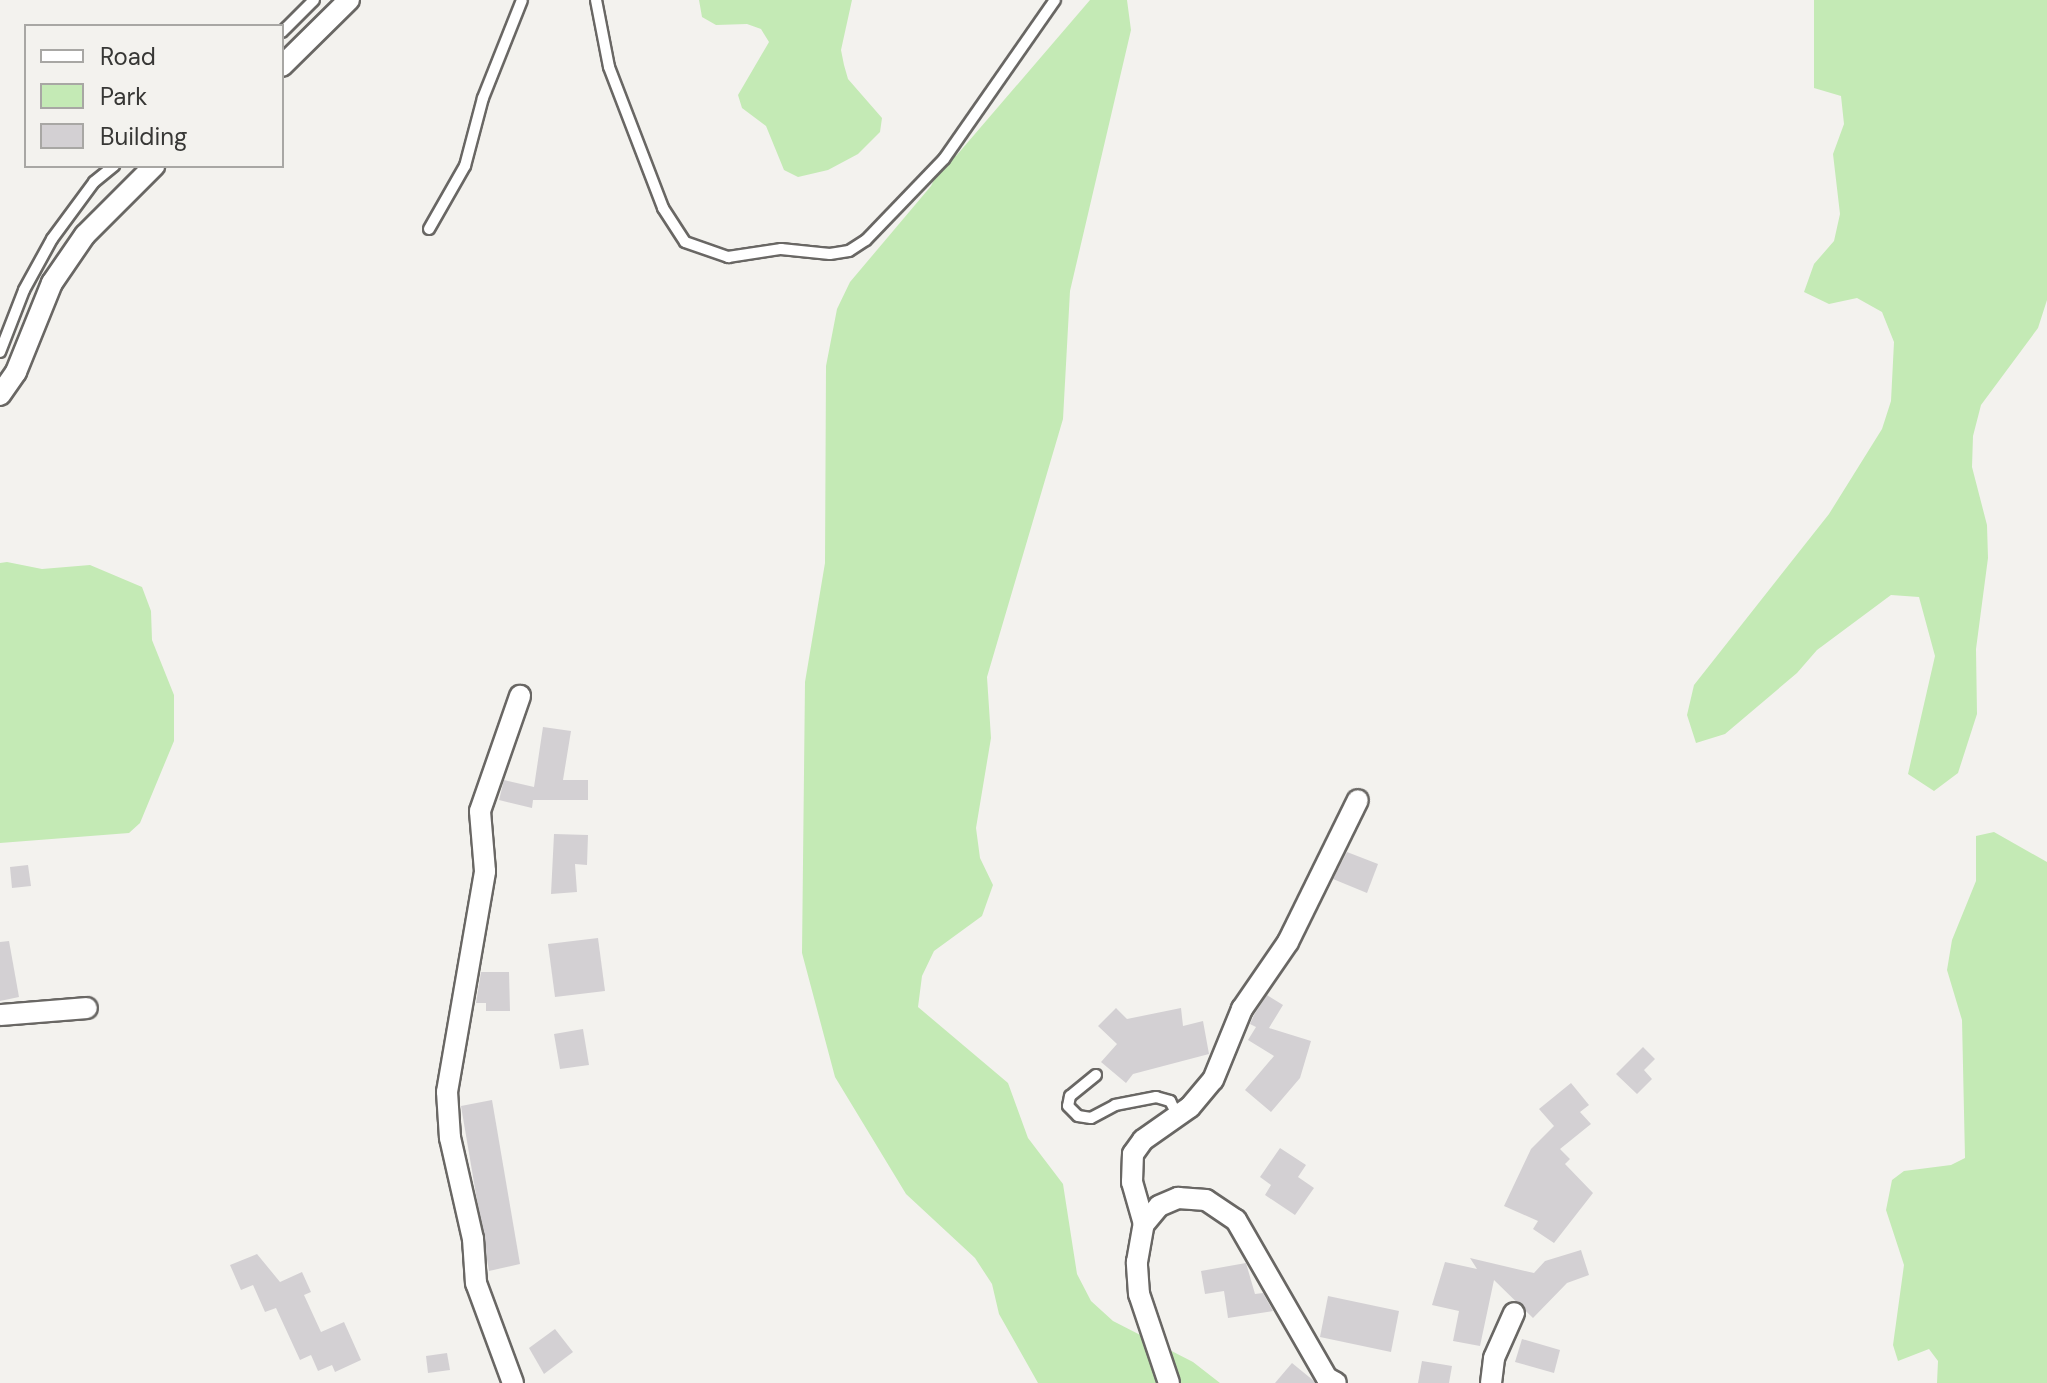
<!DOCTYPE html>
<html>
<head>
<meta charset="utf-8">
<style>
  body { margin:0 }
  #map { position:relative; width:2047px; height:1383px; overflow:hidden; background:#f3f2ee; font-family:"DM Sans",sans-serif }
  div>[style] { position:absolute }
  .green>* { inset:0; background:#c4eab5 }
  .building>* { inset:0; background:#d3d0d3 }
  .roads { filter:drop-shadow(2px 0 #696764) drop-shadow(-2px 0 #696764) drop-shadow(0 2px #696764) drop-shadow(0 -2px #696764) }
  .service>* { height:10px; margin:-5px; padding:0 5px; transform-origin:5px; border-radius:5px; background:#fff }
  .minor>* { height:20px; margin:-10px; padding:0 10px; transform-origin:10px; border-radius:10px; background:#fff }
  span { translate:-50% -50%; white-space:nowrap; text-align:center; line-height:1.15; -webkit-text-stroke:6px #f3f2ee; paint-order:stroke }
  .legend { position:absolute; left:24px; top:24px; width:260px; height:144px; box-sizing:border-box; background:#f3f2ee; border:2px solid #a8a7a4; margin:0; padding:10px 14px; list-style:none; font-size:24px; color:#373735 }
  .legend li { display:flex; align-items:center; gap:16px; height:40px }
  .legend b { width:40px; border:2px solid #a8a7a4 }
</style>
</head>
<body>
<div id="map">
  <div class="green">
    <i style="clip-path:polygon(699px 0,852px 0,841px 50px,844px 65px,848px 79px,882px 118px,880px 132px,858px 154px,828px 170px,798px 177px,784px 170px,766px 126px,742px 108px,738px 95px,769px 42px,761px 29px,747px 24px,716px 25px,702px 17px)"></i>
    <i style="clip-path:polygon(1090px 0,1127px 0,1131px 30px,1070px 291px,1063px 419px,987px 677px,991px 738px,976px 828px,980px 858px,993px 885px,982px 916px,934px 951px,922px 976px,918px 1007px,1008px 1083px,1028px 1138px,1063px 1184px,1077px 1274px,1091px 1301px,1113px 1321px,1193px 1362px,1220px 1383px,1038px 1383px,999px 1314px,992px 1284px,975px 1258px,906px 1194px,835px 1077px,802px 953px,805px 682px,825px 563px,826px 366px,837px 309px,850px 282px,931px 186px,944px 159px,956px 156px)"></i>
    <i style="clip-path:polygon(1814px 0,2047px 0,2047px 300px,2038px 328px,1981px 405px,1973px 436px,1972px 467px,1987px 525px,1988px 558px,1976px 649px,1977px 714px,1958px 773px,1934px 791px,1908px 774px,1935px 656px,1919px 597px,1891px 595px,1817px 650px,1797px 673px,1725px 734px,1696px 743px,1687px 715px,1694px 685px,1829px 514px,1882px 429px,1891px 401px,1894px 342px,1882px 312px,1857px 298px,1829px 304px,1804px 292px,1814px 264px,1834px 241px,1840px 214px,1833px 154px,1844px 124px,1841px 96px,1814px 88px)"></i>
    <i style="clip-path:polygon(7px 562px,42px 569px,90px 565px,142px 587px,151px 611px,152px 640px,174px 695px,174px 741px,140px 823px,129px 833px,0 843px,0 563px)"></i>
    <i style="clip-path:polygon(1994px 832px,2047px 862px,2047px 1383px,1937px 1383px,1938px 1361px,1929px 1349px,1898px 1361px,1893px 1345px,1904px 1265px,1886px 1210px,1892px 1180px,1904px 1171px,1951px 1165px,1965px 1158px,1962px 1020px,1947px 970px,1952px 940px,1976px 881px,1976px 836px)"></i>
  </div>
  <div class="building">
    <i style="clip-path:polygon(543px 727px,571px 731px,563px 780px,588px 780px,588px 800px,533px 800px,532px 808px,499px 800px,504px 780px,534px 787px)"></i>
    <i style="clip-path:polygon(554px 834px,588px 835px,587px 865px,575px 864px,577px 892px,551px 894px)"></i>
    <i style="clip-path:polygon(1347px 852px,1378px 864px,1367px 893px,1333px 879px)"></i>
    <i style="clip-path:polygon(28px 865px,31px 886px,12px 888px,10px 867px)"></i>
    <i style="clip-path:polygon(598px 938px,605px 991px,555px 997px,548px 944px)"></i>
    <i style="clip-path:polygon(9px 941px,19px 997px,0 1001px,0 942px)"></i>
    <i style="clip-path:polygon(481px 972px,509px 972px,510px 1011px,486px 1011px,486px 1003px,476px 1003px)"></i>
    <i style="clip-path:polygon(1267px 995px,1283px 1005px,1269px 1028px,1311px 1041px,1300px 1078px,1271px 1112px,1245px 1090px,1274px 1056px,1248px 1040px,1256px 1027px,1250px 1024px,1254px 1015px)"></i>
    <i style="clip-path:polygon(1116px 1008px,1127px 1019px,1181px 1008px,1183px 1026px,1203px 1021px,1209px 1054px,1133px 1074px,1126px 1083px,1101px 1062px,1117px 1044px,1098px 1026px)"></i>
    <i style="clip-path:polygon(583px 1029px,589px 1065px,560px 1069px,554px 1034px)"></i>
    <i style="clip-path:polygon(1643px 1047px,1655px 1059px,1644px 1070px,1652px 1079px,1637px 1094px,1616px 1074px)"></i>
    <i style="clip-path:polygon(1571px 1083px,1589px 1105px,1580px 1112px,1591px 1124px,1560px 1149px,1570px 1159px,1565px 1164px,1593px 1193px,1554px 1243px,1533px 1229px,1538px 1221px,1504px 1206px,1531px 1149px,1554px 1126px,1539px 1109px)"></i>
    <i style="clip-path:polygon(492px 1100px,520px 1264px,489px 1271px,461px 1106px)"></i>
    <i style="clip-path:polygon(1280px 1148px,1306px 1165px,1298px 1177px,1314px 1188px,1295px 1215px,1265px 1195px,1271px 1185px,1260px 1177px)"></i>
    <i style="clip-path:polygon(1581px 1250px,1589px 1275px,1567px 1283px,1533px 1318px,1494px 1280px,1480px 1346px,1453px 1341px,1459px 1311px,1432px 1305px,1445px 1262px,1477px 1269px,1470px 1258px,1534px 1273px,1545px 1261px)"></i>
    <i style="clip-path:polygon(257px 1254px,280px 1282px,302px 1272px,311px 1292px,304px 1295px,321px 1332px,344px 1322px,361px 1360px,335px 1372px,332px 1365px,318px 1371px,311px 1355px,300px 1360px,276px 1308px,265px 1312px,253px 1285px,241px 1290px,230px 1265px)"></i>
    <i style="clip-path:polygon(1246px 1263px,1255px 1294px,1263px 1293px,1273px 1311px,1228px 1318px,1224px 1291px,1205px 1294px,1201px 1271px)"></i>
    <i style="clip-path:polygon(1328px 1296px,1399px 1311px,1391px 1352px,1320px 1337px)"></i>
    <i style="clip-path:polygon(555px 1329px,573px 1352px,544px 1374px,529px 1348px)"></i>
    <i style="clip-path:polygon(1522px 1339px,1560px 1350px,1554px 1373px,1515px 1362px)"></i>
    <i style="clip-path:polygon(447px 1353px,450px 1370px,428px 1373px,426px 1356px)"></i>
    <i style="clip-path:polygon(1422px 1361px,1452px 1366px,1449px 1383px,1418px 1383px)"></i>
    <i style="clip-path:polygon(1292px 1363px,1314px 1381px,1315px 1383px,1275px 1383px)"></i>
  </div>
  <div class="roads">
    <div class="service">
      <i style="left:596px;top:0;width:68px;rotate:79deg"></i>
      <i style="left:609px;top:67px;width:151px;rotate:69deg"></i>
      <i style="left:663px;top:208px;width:40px;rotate:57.1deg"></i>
      <i style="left:685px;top:242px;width:46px;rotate:19.2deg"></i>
      <i style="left:728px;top:257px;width:54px;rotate:-8.6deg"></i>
      <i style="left:781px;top:249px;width:49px;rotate:5.8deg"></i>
      <i style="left:830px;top:254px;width:19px;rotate:-9deg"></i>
      <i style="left:849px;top:251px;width:20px;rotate:-33deg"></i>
      <i style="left:866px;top:240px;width:112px;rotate:-46.1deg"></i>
      <i style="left:944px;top:159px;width:194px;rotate:-55.1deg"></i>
      <i style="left:282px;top:32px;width:45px;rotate:-45deg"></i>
      <i style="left:429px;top:229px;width:73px;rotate:-60.3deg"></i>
      <i style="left:465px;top:166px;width:70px;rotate:-75.2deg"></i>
      <i style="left:483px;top:98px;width:105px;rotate:-68.3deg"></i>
      <i style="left:0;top:352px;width:66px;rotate:-68.8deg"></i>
      <i style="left:24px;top:290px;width:58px;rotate:-61.2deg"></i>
      <i style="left:52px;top:239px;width:71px;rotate:-53.6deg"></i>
      <i style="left:94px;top:182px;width:26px;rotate:-39deg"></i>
      <i style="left:1096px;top:1075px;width:33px;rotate:141deg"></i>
      <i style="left:1070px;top:1096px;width:10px;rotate:101deg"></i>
      <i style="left:1068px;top:1106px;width:14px;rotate:45deg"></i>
      <i style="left:1078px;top:1116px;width:13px;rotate:9deg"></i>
      <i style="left:1091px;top:1118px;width:27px;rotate:-28deg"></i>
      <i style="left:1115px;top:1105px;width:42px;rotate:-11deg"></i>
      <i style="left:1156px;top:1097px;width:15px;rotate:16deg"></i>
      <i style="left:1170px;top:1101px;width:17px;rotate:62deg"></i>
    </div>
    <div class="minor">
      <i style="left:282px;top:66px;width:94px;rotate:-44.6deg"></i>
      <i style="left:0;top:395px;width:28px;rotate:-55deg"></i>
      <i style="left:16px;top:372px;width:96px;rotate:-68deg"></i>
      <i style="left:52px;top:283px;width:58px;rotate:-55.5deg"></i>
      <i style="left:85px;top:235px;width:98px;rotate:-45deg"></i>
      <i style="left:0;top:1015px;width:87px;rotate:-4.6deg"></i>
      <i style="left:1144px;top:1224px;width:44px;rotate:-105.9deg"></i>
      <i style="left:1132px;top:1182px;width:28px;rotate:-88deg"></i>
      <i style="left:1133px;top:1154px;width:17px;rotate:-54deg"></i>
      <i style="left:1143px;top:1140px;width:57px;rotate:-35.1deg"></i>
      <i style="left:1190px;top:1107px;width:35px;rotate:-50deg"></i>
      <i style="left:1213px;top:1080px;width:77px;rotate:-67.8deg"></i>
      <i style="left:1242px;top:1009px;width:81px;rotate:-55.5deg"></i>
      <i style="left:1288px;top:942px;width:158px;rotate:-63.8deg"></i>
      <i style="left:513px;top:1383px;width:107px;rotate:-110.3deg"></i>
      <i style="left:476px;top:1283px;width:44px;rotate:-93.9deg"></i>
      <i style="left:473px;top:1239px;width:104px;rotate:-102.8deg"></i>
      <i style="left:450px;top:1138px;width:46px;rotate:-93.7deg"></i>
      <i style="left:447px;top:1092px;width:224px;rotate:-80.2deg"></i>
      <i style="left:485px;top:871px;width:60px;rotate:-94.8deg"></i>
      <i style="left:480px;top:811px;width:122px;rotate:-70.8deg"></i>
      <i style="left:1169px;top:1383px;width:94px;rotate:-108.6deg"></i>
      <i style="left:1139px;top:1294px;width:32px;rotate:-94deg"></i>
      <i style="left:1137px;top:1262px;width:39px;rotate:-80deg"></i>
      <i style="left:1144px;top:1224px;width:23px;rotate:-50deg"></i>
      <i style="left:1159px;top:1206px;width:21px;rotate:-23deg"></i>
      <i style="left:1178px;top:1198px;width:28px;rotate:4deg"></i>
      <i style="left:1206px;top:1200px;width:36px;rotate:34deg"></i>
      <i style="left:1236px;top:1220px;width:182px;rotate:60.1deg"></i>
      <i style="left:1327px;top:1378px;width:10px;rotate:29deg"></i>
      <i style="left:1491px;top:1383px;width:25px;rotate:-83deg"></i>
      <i style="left:1494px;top:1358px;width:49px;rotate:-66deg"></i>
    </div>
  </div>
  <ul class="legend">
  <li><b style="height:10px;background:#fff"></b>Road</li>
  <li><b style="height:22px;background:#c4eab5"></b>Park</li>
  <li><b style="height:22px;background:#d3d0d3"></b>Building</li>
  </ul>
</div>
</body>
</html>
